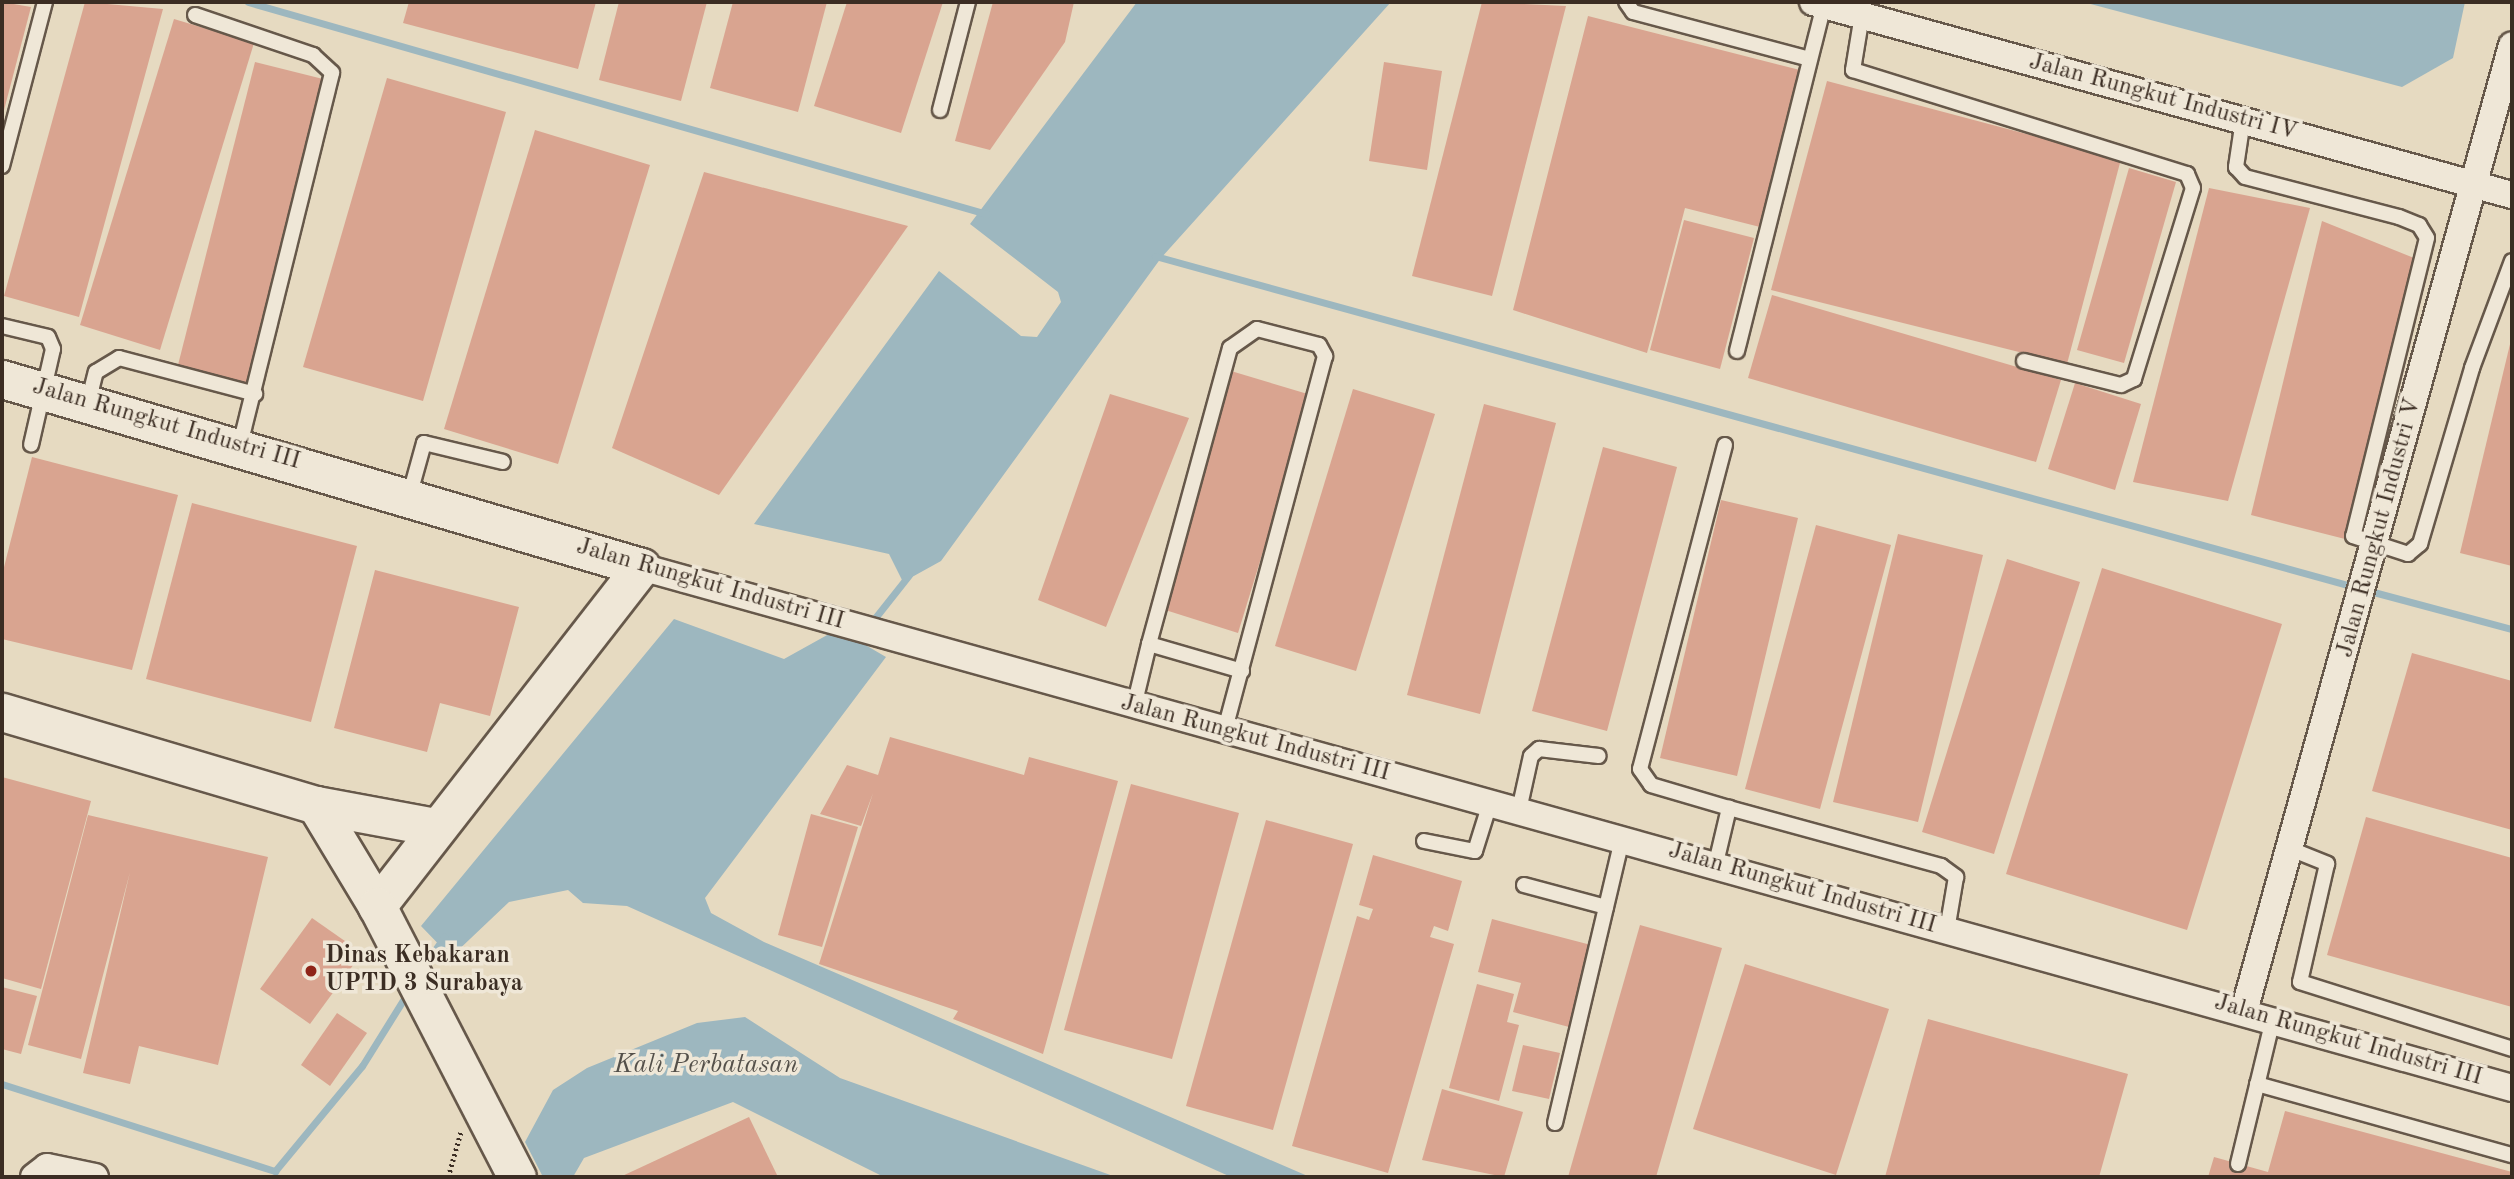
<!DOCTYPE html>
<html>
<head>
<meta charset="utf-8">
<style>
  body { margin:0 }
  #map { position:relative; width:2514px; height:1179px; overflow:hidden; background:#e6dac1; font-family:"Old Standard TT",serif }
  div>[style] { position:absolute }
  .water>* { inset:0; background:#9db7bf }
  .stream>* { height:7px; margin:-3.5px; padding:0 3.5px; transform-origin:3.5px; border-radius:3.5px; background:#9db7bf }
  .building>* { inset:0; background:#d9a490 }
  .path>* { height:4.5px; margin-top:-2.25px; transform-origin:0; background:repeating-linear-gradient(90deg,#3b2d23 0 2px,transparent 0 5.5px) }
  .roads { filter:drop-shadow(2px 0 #66584a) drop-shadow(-2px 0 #66584a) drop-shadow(0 2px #66584a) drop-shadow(0 -2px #66584a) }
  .lane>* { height:14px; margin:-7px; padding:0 7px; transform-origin:7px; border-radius:7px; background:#efe7d7 }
  .street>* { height:26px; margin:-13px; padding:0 13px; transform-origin:13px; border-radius:13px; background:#efe7d7 }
  .secondary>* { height:37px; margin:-18.5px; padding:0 18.5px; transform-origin:18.5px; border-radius:18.5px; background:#efe7d7 }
  .dots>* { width:19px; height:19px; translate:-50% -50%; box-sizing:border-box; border:4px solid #efe7d7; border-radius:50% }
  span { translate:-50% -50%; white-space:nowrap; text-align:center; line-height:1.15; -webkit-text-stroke:7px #efe7d7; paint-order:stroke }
  .street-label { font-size:24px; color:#3b2d23 }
  .poi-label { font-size:24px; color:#3b2d23; font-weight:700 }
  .left { translate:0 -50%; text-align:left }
  .water-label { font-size:26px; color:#54504a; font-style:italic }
  .frame { position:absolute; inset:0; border:4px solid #3b2d23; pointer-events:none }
</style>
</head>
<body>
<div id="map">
  <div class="water">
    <i style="clip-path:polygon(1137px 2px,1391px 2px,1161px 258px,941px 561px,903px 582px,889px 554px,754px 524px,939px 271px,1021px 336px,1037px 337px,1061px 302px,1058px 292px,970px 224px)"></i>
    <i style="clip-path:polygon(2083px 2px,2465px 2px,2453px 58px,2402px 87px)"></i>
    <i style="clip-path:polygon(674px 619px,784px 659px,838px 629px,886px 657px,705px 898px,711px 913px,764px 942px,1310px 1177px,1231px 1177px,627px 906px,583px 903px,568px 890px,509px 902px,451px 957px,421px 926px)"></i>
    <i style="clip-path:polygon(745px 1017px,840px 1078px,1116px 1177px,884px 1177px,733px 1102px,584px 1158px,573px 1177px,543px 1177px,525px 1142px,553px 1090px,587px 1068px,697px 1023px)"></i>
  </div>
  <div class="stream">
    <i style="left:248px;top:2px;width:769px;rotate:16.01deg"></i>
    <i style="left:1155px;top:256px;width:1245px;rotate:15.42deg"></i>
    <i style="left:2366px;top:590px;width:151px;rotate:15deg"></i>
    <i style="left:871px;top:623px;width:61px;rotate:-51.6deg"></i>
    <i style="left:423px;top:967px;width:37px;rotate:-55deg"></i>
    <i style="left:2px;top:1084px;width:287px;rotate:17.7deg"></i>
    <i style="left:275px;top:1171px;width:136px;rotate:-50.4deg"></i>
    <i style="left:362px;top:1066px;width:87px;rotate:-58.1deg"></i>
  </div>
  <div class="building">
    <i style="clip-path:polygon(2px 2px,31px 7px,3px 114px,2px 114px)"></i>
    <i style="clip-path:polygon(85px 2px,163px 9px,79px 317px,4px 296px)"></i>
    <i style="clip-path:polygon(409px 2px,596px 2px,578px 69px,403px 23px)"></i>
    <i style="clip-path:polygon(619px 2px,707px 2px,681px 101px,599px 80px)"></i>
    <i style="clip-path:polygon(733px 2px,827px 2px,798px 112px,710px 88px)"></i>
    <i style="clip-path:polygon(847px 2px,943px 2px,901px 133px,814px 106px)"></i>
    <i style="clip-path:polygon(993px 2px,1074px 2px,1065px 42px,990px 150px,955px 141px)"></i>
    <i style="clip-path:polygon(1482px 2px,1566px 6px,1492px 296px,1412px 276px)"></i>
    <i style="clip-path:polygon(1588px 16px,1800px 70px,1760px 227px,1685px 208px,1647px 353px,1513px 310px)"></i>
    <i style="clip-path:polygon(174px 19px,254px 43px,160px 350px,80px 325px)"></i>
    <i style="clip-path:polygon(255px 62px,327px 80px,250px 384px,178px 365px)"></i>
    <i style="clip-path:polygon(1384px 62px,1442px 71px,1427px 170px,1369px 161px)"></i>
    <i style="clip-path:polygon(387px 78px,506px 112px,423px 401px,303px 367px)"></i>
    <i style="clip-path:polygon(1827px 81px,2121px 159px,2067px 364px,1771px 290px)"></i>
    <i style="clip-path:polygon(535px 130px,650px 165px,558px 464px,444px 429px)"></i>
    <i style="clip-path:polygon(2129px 168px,2176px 182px,2124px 363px,2077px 350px)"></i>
    <i style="clip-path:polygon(704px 172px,908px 226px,719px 495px,612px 448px)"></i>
    <i style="clip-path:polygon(2209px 188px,2310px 208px,2228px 501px,2133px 482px)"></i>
    <i style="clip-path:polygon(1684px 220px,1754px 238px,1720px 369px,1650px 350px)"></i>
    <i style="clip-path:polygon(2322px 221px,2419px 260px,2345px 539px,2251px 515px)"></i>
    <i style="clip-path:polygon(1772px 295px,2061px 380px,2036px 462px,1748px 378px)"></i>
    <i style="clip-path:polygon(2511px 340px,2512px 340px,2512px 566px,2460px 553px)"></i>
    <i style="clip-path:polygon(1231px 371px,1311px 395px,1238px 633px,1159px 608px)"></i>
    <i style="clip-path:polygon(2075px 383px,2141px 404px,2115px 490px,2048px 469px)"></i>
    <i style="clip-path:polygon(1353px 389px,1435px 414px,1356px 671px,1275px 646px)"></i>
    <i style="clip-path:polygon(1110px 394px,1189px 418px,1106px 627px,1038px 600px)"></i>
    <i style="clip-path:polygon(1484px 404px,1556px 423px,1480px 714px,1407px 695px)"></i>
    <i style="clip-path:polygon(1603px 447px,1677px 467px,1607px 731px,1532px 711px)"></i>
    <i style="clip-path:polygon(32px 457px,178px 495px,132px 670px,2px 639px,2px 575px)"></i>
    <i style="clip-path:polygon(1721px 500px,1798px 518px,1737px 776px,1660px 758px)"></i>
    <i style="clip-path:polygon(192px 503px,357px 546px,311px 722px,146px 679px)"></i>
    <i style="clip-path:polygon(1816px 525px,1891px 545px,1820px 809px,1745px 789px)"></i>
    <i style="clip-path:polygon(1898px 534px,1983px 555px,1918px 822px,1833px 802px)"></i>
    <i style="clip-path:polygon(2007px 559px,2080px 582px,1994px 854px,1922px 832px)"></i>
    <i style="clip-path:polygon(2102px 568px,2282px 624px,2187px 930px,2006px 874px)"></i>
    <i style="clip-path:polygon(375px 570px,519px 607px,490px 716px,440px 703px,427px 752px,334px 728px)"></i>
    <i style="clip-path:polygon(2412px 653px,2512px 681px,2512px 830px,2372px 791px)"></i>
    <i style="clip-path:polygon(890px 737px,1024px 775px,1029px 757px,1118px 781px,1043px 1054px,953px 1019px,958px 1011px,819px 964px,873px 793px,861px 826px,820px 814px,847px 765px,878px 775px)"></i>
    <i style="clip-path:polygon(2px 777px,91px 801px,41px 989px,2px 978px)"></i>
    <i style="clip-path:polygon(1131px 784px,1239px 813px,1172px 1059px,1064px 1030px)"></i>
    <i style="clip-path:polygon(811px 814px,858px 827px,822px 947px,778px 935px)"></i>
    <i style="clip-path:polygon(88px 815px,268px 857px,218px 1065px,139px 1046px,130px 1084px,83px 1073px,130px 872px,81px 1059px,28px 1045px)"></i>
    <i style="clip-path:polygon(2366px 817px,2512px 858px,2512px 1007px,2327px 955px)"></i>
    <i style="clip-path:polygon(1266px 820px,1353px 844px,1273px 1130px,1186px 1106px)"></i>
    <i style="clip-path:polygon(1373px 855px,1462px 881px,1448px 931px,1434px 926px,1430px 937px,1454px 944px,1388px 1173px,1292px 1146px,1357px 916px,1369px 920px,1373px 909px,1359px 905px)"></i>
    <i style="clip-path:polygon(312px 918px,362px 953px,310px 1024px,260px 989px)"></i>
    <i style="clip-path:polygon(1492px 919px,1591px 945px,1569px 1027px,1513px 1012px,1521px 983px,1478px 972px)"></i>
    <i style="clip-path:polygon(1640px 925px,1722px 948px,1656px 1177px,1568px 1177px)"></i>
    <i style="clip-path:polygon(1745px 964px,1889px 1009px,1836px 1175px,1693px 1129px)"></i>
    <i style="clip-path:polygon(1477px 984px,1514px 994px,1507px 1022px,1519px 1025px,1499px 1101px,1449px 1088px)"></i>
    <i style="clip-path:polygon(2px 987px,37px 996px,21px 1054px,2px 1049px)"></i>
    <i style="clip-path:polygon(337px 1013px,367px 1033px,330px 1086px,301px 1065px)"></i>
    <i style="clip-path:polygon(1928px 1019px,2128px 1074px,2099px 1177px,1885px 1177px)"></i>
    <i style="clip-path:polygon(1523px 1045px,1560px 1053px,1549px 1099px,1512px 1091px)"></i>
    <i style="clip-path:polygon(1442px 1089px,1523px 1112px,1504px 1177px,1422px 1160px)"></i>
    <i style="clip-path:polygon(2285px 1111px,2512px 1172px,2512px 1177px,2208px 1177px,2214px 1157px,2268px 1172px)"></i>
    <i style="clip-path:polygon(749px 1117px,778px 1177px,620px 1177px)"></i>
  </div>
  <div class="path">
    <i style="left:448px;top:1177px;width:48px;rotate:-74.2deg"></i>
  </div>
  <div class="roads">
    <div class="lane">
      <i style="left:1626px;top:2px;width:12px;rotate:55deg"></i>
      <i style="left:1633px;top:12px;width:183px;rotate:14.9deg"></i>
      <i style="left:195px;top:15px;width:125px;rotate:18.7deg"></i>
      <i style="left:313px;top:55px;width:26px;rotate:43deg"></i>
      <i style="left:332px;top:73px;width:382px;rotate:103.9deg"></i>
      <i style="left:1862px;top:15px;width:56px;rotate:99.3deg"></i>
      <i style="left:1853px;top:70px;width:350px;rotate:17.3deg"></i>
      <i style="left:2187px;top:174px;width:15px;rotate:67deg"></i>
      <i style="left:2193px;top:188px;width:200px;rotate:107.2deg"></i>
      <i style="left:2134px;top:379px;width:14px;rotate:155deg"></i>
      <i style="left:2121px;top:385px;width:100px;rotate:-166.1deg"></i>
      <i style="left:940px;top:110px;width:112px;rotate:-75.5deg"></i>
      <i style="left:2243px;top:120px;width:48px;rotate:98.5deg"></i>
      <i style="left:2236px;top:167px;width:13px;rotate:48deg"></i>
      <i style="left:2245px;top:177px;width:159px;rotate:14.6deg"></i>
      <i style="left:2399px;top:217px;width:22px;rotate:22deg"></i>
      <i style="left:2419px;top:225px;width:15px;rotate:58deg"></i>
      <i style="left:2427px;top:238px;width:307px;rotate:103.9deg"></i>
      <i style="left:2353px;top:536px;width:58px;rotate:18.1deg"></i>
      <i style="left:2408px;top:554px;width:16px;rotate:-40deg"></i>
      <i style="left:2420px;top:544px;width:184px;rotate:-73.5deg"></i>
      <i style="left:2472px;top:368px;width:114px;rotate:-69.5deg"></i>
      <i style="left:2px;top:166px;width:170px;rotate:-75.3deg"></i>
      <i style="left:2px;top:326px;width:47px;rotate:13.4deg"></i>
      <i style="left:48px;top:337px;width:13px;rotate:67deg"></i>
      <i style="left:53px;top:349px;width:98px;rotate:102.9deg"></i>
      <i style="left:1737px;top:351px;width:357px;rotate:-75.9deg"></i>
      <i style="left:88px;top:403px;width:32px;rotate:-76deg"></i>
      <i style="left:96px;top:372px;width:27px;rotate:-31deg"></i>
      <i style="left:119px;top:358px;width:141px;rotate:14.8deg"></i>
      <i style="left:1725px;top:445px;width:335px;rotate:104.7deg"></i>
      <i style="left:1640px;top:769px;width:19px;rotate:55deg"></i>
      <i style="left:1651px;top:785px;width:81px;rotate:16.4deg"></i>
      <i style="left:409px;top:497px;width:56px;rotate:-74.5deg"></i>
      <i style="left:424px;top:443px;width:81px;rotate:13.5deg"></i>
      <i style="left:1149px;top:644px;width:307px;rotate:-74.7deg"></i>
      <i style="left:1230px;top:348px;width:33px;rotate:-35deg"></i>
      <i style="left:1257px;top:329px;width:64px;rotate:14.5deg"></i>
      <i style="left:1319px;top:345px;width:13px;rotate:61deg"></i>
      <i style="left:1325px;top:356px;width:389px;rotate:105deg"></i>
      <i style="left:1134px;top:706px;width:64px;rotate:-76.4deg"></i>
      <i style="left:1149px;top:644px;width:97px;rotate:16.2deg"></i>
      <i style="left:1519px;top:810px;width:55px;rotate:-77.5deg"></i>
      <i style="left:1531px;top:756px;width:11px;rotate:-41deg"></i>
      <i style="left:1539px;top:749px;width:60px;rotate:6.7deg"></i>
      <i style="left:1424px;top:841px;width:52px;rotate:11.1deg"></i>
      <i style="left:1475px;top:851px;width:50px;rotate:-72.6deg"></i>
      <i style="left:2293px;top:850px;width:37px;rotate:22deg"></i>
      <i style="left:2327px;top:864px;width:121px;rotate:102.9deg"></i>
      <i style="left:2300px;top:982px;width:222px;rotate:17.5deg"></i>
      <i style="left:1716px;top:863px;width:57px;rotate:-76.7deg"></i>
      <i style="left:1729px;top:808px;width:220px;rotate:15.3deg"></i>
      <i style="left:1941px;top:866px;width:19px;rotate:36deg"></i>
      <i style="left:1956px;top:877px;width:54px;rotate:99.6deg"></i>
      <i style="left:1524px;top:885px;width:85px;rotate:15deg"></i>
      <i style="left:2257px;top:1084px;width:265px;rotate:15.6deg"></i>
      <i style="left:1555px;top:1123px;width:292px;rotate:-76.7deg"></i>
      <i style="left:2238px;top:1164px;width:149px;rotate:-76.4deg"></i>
    </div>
    <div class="street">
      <i style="left:1813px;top:2px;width:725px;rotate:15.44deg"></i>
      <i style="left:641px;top:567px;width:1942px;rotate:15.56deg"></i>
      <i style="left:2244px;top:1011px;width:1002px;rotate:-74.49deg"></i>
      <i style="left:34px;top:1177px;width:16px;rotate:-38deg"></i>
      <i style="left:47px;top:1167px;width:49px;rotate:11.8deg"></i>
    </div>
    <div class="secondary">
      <i style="left:2px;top:379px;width:666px;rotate:16.39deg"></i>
      <i style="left:641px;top:567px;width:430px;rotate:127.9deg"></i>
      <i style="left:2px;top:712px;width:327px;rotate:16.5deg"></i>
      <i style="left:316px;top:805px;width:121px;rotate:10.5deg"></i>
      <i style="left:316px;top:805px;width:118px;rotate:58.9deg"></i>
      <i style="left:377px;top:906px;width:305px;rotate:62.7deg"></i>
    </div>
  </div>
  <div class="dots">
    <i style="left:311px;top:971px;background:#8f2418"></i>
  </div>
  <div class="street-label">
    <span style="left:2163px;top:98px;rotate:15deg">Jalan Rungkut Industri IV</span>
    <span style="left:166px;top:425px;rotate:16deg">Jalan Rungkut Industri III</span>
    <span style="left:2380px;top:528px;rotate:-75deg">Jalan Rungkut Industri V</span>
    <span style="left:710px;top:585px;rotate:16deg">Jalan Rungkut Industri III</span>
    <span style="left:1255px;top:739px;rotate:15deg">Jalan Rungkut Industri III</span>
    <span style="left:1802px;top:889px;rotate:16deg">Jalan Rungkut Industri III</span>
    <span style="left:2348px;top:1041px;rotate:16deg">Jalan Rungkut Industri III</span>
  </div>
  <div class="poi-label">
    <span class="left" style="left:325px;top:971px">Dinas Kebakaran<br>UPTD 3 Surabaya</span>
  </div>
  <div class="water-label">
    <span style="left:706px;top:1066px">Kali Perbatasan</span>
  </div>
  <div class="frame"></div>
</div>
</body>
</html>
